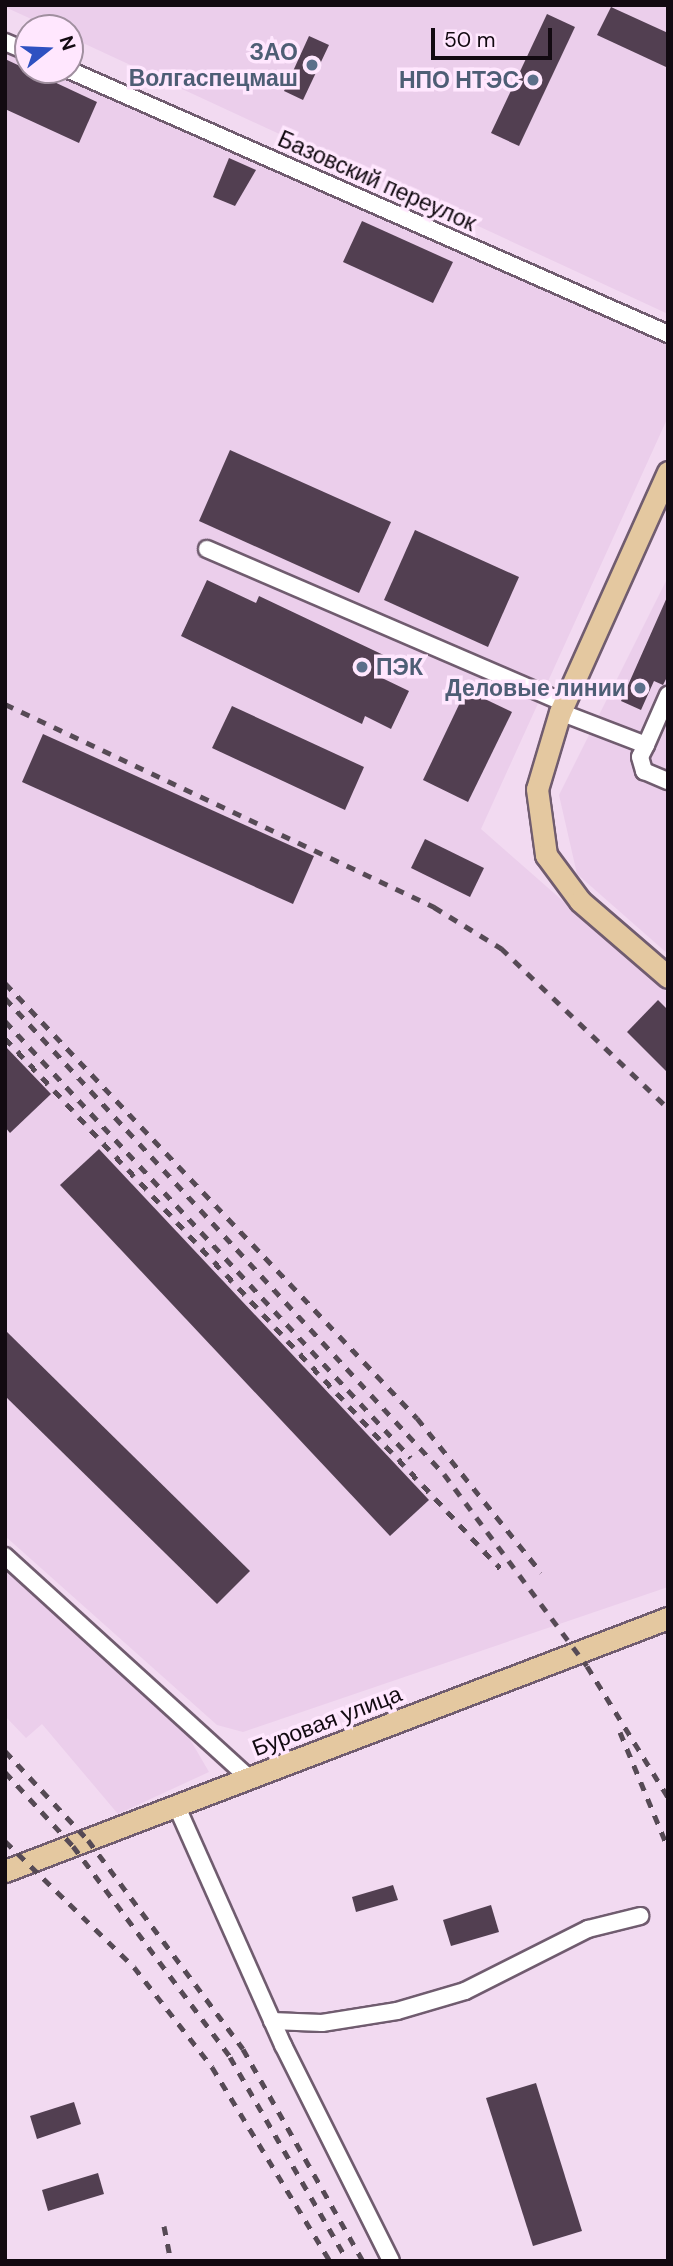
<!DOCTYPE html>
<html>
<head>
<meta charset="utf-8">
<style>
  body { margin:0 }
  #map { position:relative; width:673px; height:2266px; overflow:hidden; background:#f2daf1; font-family:"DM Sans",sans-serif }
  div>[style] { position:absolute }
  .built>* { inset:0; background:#ebceeb }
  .building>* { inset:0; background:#523f51 }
  .roads { filter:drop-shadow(2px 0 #705c6f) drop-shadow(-2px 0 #705c6f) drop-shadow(0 2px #705c6f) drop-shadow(0 -2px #705c6f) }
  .minor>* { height:16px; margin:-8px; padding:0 8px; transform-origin:8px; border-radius:8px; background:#fff }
  .major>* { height:21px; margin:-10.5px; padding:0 10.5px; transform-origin:10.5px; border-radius:10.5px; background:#e4c8a0 }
  .rail>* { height:5px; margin-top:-2.5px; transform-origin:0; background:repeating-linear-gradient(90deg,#564a55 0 9px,transparent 0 18px) }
  .dots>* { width:19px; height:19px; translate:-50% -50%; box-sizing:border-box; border:4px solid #ffe7fe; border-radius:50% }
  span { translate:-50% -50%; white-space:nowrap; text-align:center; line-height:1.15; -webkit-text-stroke:7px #ffe7fe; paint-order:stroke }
  .service-label { font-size:23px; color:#4e5e75; font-weight:700 }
  .right { translate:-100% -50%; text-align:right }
  .left { translate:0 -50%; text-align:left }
  .street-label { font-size:23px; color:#120a11 }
  .frame { position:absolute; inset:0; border:7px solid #120a11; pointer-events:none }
  .north { position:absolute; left:14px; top:14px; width:70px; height:70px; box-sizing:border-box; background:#ffe7fe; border:2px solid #a08f9f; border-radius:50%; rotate:72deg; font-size:19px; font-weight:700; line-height:28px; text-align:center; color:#120a11 }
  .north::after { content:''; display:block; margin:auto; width:24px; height:32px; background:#2e51c1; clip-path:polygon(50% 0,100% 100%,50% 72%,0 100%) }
  .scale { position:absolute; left:431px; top:28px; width:121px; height:32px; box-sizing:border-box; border:4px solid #120a11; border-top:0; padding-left:9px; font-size:21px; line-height:24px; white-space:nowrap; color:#120a11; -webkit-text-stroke:5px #ffe7fe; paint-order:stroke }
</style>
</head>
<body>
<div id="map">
  <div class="built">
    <i style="clip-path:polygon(5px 7px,668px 7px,668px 314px,70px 37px,70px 28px,51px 28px)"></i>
    <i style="clip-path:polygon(5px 51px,28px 62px,28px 70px,47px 70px,668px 345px,668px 417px,481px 829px,668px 993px,668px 1587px,243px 1732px,217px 1725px,5px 1536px)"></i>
    <i style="clip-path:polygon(668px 577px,668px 954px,577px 874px,559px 795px)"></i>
    <i style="clip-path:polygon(5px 1569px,184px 1729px,209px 1772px,118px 1814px,42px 1724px,26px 1738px,5px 1716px)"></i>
  </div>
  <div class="building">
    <i style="clip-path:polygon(611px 7px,668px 33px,666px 67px,597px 35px)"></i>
    <i style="clip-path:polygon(547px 14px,575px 27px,519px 146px,491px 133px)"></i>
    <i style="clip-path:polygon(309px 36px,329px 45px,303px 100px,284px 91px)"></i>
    <i style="clip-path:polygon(5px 59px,97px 102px,79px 143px,5px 109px)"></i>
    <i style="clip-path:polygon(229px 158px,256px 170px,235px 206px,213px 197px)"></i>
    <i style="clip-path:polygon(362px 221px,453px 262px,433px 303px,343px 262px)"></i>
    <i style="clip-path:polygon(230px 450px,391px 522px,359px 593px,199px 521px)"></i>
    <i style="clip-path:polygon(415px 530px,519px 577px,488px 647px,384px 600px)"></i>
    <i style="clip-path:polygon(207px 580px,256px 603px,259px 596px,392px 659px,382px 678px,409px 691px,391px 729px,365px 716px,362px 724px,181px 636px)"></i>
    <i style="clip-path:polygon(668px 595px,668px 675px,663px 685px,654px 681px,641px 710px,621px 701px)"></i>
    <i style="clip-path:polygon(466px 690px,512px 712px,468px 802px,423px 780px)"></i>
    <i style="clip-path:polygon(232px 706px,364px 767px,345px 810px,212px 748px)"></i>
    <i style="clip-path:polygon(43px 734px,314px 856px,293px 904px,22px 782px)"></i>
    <i style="clip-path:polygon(425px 839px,484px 868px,470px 897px,411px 868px)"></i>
    <i style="clip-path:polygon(658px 1000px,668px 1010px,668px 1073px,627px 1032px)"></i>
    <i style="clip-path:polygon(5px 1046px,51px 1094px,10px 1133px,5px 1127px)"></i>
    <i style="clip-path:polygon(99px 1149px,429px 1500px,390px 1536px,60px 1185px)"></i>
    <i style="clip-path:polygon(5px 1330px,250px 1571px,217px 1604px,5px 1396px)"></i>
    <i style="clip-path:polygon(393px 1885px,398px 1900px,356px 1912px,352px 1897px)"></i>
    <i style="clip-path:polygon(491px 1905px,499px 1932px,451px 1946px,443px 1920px)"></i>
    <i style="clip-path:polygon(536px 2083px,582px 2231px,533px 2246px,486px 2098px)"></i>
    <i style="clip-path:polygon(74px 2102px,81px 2124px,37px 2139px,30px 2116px)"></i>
    <i style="clip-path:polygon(98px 2173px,104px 2194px,48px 2211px,42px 2190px)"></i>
  </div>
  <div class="roads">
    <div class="minor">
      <i style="left:5px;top:42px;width:25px;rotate:23deg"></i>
      <i style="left:69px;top:70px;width:655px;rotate:23.78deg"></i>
      <i style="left:207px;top:549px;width:389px;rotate:23.3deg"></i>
      <i style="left:560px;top:712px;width:92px;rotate:21deg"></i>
      <i style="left:646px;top:745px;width:55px;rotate:-66.3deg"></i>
      <i style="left:646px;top:745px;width:13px;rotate:117deg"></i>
      <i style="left:640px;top:757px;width:15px;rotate:74deg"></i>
      <i style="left:644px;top:771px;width:26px;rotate:23deg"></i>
      <i style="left:5px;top:1556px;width:331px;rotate:42.3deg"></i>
      <i style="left:177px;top:1807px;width:261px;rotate:66deg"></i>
      <i style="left:283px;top:2045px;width:241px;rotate:63.4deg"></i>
      <i style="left:272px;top:2021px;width:50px;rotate:2.3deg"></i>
      <i style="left:322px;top:2023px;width:76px;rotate:-9.1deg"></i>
      <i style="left:397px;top:2011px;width:71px;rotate:-16.4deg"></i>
      <i style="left:465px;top:1991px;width:138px;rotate:-26.8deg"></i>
      <i style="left:588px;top:1929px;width:54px;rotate:-14deg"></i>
    </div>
    <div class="major">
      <i style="left:668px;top:472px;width:263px;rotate:114.2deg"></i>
      <i style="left:560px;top:712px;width:80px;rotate:106.6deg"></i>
      <i style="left:537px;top:789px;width:67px;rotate:82.2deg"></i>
      <i style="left:546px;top:855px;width:57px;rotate:53.5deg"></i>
      <i style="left:580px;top:901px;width:116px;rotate:40.8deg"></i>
      <i style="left:5px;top:1871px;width:710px;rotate:-20.89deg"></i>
    </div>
  </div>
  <div class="rail">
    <i style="left:5px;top:704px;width:475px;rotate:25.3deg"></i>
    <i style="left:434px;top:907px;width:79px;rotate:31.5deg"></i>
    <i style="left:501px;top:948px;width:231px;rotate:43.8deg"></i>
    <i style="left:5px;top:983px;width:599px;rotate:46.56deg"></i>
    <i style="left:417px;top:1418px;width:198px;rotate:51.2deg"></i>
    <i style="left:5px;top:998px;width:648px;rotate:47.32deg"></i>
    <i style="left:444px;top:1474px;width:239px;rotate:53.3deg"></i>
    <i style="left:587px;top:1666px;width:154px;rotate:58.3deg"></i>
    <i style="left:5px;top:1021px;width:596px;rotate:47.11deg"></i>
    <i style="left:5px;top:1038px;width:725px;rotate:46.96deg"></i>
    <i style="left:620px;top:1732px;width:126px;rotate:67.5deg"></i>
    <i style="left:5px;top:1751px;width:122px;rotate:47deg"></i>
    <i style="left:88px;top:1840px;width:260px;rotate:53.4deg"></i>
    <i style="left:243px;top:2049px;width:244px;rotate:60.5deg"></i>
    <i style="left:5px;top:1772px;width:100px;rotate:47.4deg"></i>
    <i style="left:73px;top:1846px;width:263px;rotate:53.3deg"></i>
    <i style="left:230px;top:2057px;width:236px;rotate:60deg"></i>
    <i style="left:5px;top:1841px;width:180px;rotate:44.3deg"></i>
    <i style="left:134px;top:1967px;width:127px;rotate:52deg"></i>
    <i style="left:212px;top:2067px;width:227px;rotate:58.7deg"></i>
    <i style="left:164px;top:2226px;width:36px;rotate:79deg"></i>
  </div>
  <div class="dots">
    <i style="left:312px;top:65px;background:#5c6f8a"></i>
    <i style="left:533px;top:80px;background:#5c6f8a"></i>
    <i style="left:362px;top:667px;background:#5c6f8a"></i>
    <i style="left:640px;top:688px;background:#5c6f8a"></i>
  </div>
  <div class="service-label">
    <span class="right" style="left:298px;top:65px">ЗАО<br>Волгаспецмаш</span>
    <span class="right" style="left:519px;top:80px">НПО НТЭС</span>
    <span class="left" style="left:376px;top:667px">ПЭК</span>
    <span class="right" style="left:626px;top:688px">Деловые линии</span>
  </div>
  <div class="street-label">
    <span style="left:377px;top:181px;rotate:24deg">Базовский переулок</span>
    <span style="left:327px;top:1721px;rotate:-21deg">Буровая улица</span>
  </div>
  <div class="frame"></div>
  <div class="north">N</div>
  <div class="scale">50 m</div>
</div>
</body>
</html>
